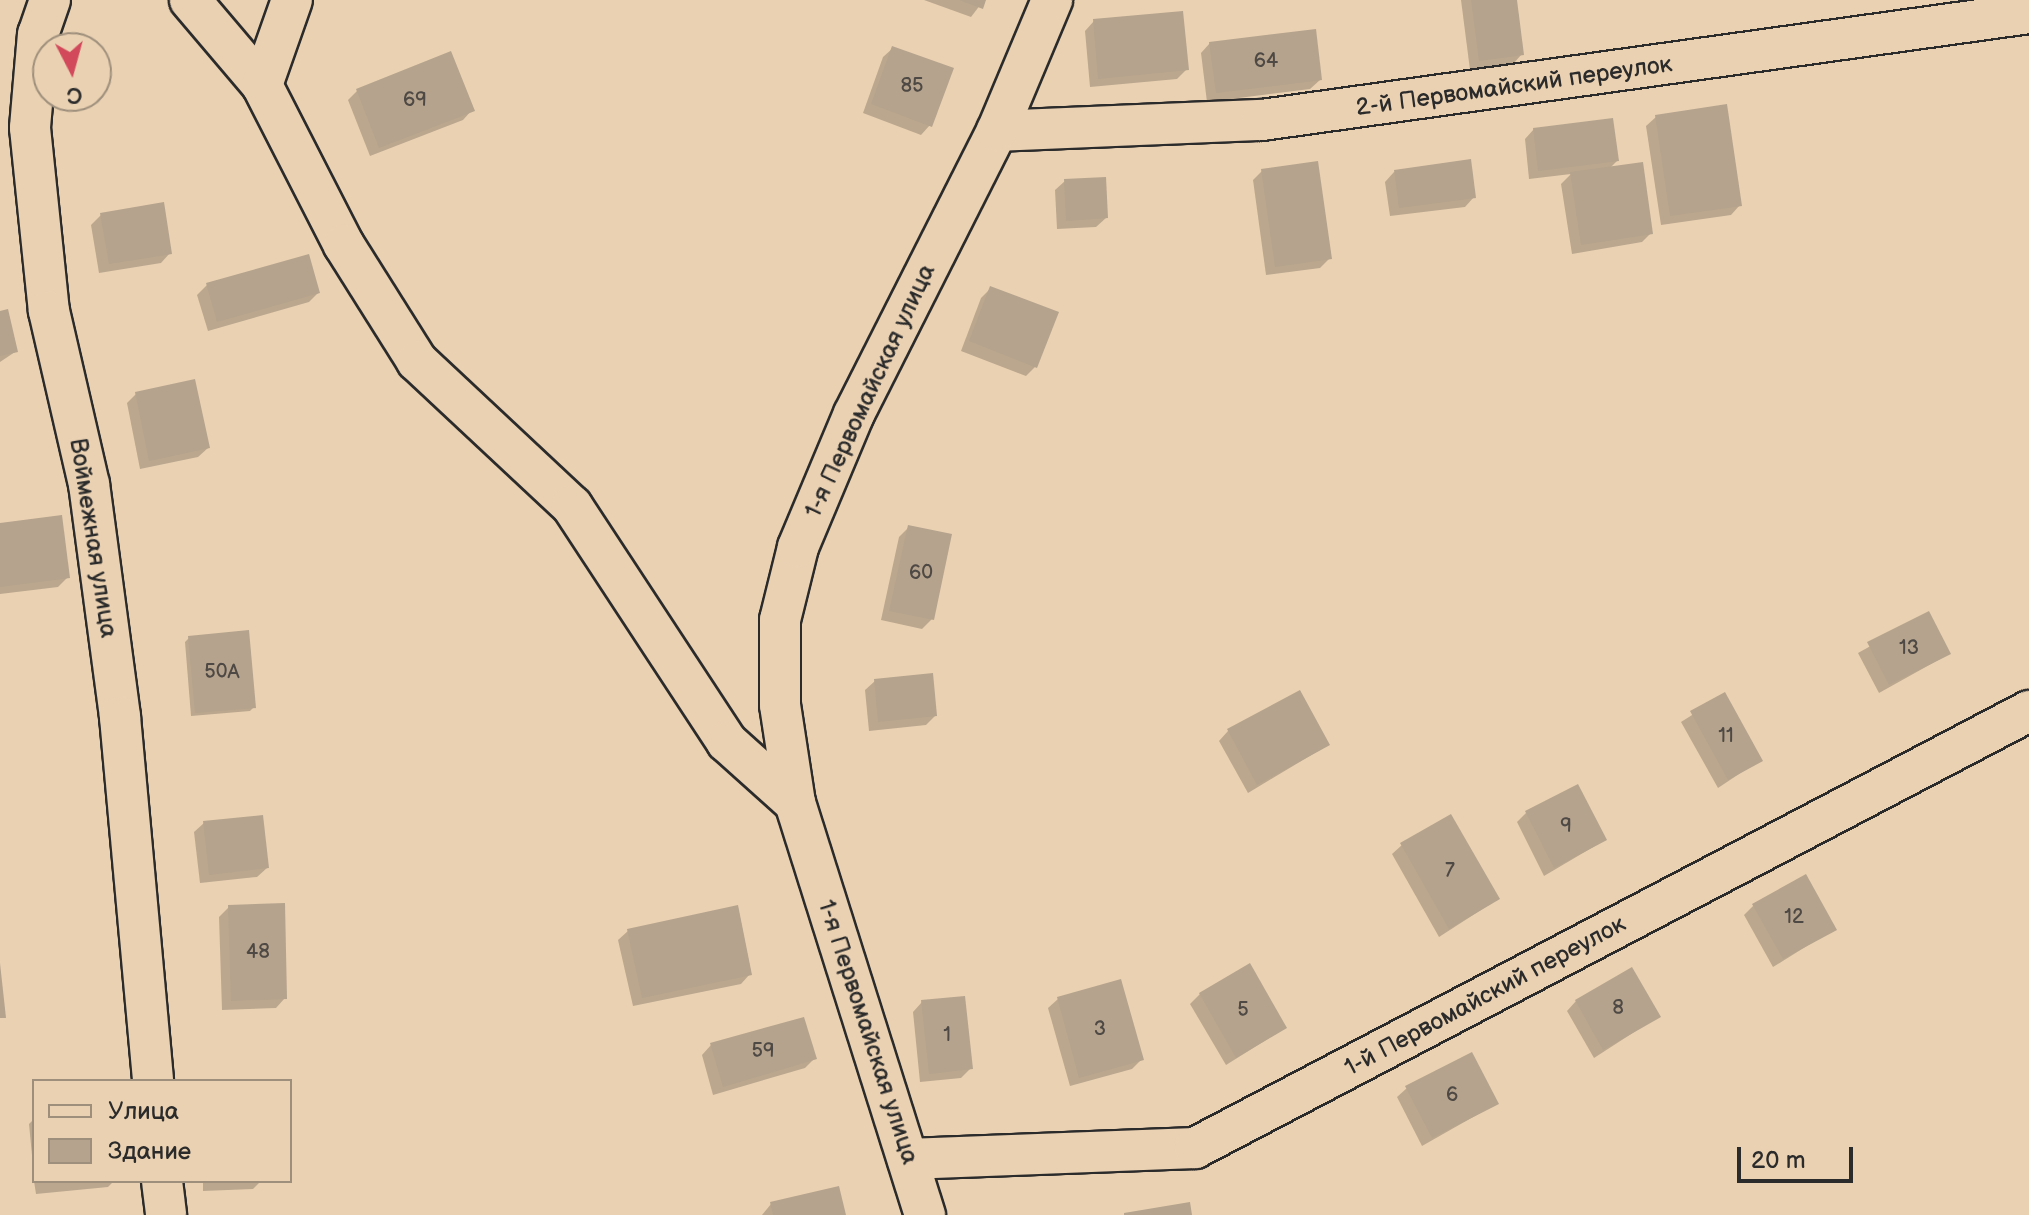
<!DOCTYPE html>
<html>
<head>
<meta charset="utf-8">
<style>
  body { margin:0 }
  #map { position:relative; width:2029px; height:1215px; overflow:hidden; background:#ead1b2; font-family:"Balsamiq Sans",sans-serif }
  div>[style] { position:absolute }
  .shadow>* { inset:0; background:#0003 }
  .building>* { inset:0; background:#b5a38d }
  .roads { filter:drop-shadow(2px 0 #2b2b2b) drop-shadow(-2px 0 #2b2b2b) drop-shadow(0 2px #2b2b2b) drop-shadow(0 -2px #2b2b2b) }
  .minor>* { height:40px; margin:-20px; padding:0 20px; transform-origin:20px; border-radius:20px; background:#ead1b2 }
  span { translate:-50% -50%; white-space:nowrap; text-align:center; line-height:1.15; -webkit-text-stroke:6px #ead1b2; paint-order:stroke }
  .number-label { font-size:20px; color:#4e4944 }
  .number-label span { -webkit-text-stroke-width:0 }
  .street-label { font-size:24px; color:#2b2b2b }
  .legend { position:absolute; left:32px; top:1079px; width:260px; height:104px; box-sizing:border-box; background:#ead1b2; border:2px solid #9e8f7c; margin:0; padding:10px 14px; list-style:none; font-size:24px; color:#2b2b2b }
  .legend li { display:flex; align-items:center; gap:16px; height:40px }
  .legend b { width:40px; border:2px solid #9e8f7c }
  .north { position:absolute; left:32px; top:32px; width:80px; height:80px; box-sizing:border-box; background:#ead1b2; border:2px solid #9e8f7c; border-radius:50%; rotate:174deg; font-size:22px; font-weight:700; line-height:32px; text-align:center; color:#2b2b2b }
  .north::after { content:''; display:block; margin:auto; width:28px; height:36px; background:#d1495b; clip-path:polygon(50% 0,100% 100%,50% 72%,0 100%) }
  .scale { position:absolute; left:1737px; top:1147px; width:116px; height:36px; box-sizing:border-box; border:4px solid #2b2b2b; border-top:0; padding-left:10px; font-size:24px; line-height:28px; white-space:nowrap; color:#2b2b2b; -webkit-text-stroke:6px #ead1b2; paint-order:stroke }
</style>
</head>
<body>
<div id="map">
  <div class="shadow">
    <i style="clip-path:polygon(924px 0,984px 0,971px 17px)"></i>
    <i style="clip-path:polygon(1461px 0,1515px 0,1522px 54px,1513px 64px,1470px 70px)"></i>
    <i style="clip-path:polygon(1094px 21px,1186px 70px,1177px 79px,1090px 87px,1085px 31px)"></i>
    <i style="clip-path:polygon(1210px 43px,1320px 80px,1310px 89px,1207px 102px,1201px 53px)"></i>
    <i style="clip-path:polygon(893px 48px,930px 125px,921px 135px,863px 113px,883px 57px)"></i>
    <i style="clip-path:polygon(357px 91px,472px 110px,463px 120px,370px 156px,348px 100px)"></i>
    <i style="clip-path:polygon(1656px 117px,1740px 205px,1731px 215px,1661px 225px,1646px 126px)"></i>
    <i style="clip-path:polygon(1534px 129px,1617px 161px,1609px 169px,1651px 233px,1642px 242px,1572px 254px,1561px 184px,1571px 174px,1529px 179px,1525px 139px)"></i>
    <i style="clip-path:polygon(1262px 171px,1330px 258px,1320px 268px,1266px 275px,1253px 180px)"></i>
    <i style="clip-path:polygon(1394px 172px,1474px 197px,1465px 207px,1390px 216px,1385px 182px)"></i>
    <i style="clip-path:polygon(1065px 181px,1106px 218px,1096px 227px,1057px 229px,1055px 190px)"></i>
    <i style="clip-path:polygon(101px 215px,170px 253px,161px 263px,99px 273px,91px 225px)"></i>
    <i style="clip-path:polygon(207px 285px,318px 293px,309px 302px,208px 331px,197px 295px)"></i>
    <i style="clip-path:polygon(991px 288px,1035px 367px,1026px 376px,961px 351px,981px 298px)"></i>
    <i style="clip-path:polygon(0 313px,15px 352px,0 362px)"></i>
    <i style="clip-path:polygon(136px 394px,208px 448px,198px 457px,140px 469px,127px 403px)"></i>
    <i style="clip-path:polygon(0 525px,68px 577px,58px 587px,0 594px)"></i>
    <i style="clip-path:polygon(909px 527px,932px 619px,922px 629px,881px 620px,899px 537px)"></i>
    <i style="clip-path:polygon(1928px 614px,1949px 654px,1879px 693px,1858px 653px)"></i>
    <i style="clip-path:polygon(189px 638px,254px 707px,250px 711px,191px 716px,185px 642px)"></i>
    <i style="clip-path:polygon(875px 681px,935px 716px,926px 725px,869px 731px,865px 690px)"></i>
    <i style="clip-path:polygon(1724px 695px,1760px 760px,1718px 788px,1681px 722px)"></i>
    <i style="clip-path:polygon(1228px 731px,1328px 745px,1248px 793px,1219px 741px)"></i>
    <i style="clip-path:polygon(1526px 813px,1605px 840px,1544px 876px,1517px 822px)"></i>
    <i style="clip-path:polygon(204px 823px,267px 868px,257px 877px,200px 883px,194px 832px)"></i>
    <i style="clip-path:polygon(1402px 845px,1498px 899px,1439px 937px,1392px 854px)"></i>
    <i style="clip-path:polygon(1753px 906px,1834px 929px,1773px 967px,1744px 915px)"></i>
    <i style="clip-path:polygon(229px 907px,285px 998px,276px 1008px,222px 1010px,219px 917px)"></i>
    <i style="clip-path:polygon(628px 931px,750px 974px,741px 984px,633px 1006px,618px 940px)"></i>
    <i style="clip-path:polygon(1200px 994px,1285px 1028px,1226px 1065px,1190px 1004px)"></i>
    <i style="clip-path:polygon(1058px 999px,1141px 1060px,1132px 1069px,1070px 1086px,1048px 1008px)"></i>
    <i style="clip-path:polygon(1576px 1001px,1659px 1016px,1594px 1058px,1567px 1011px)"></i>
    <i style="clip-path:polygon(922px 1002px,971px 1068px,961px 1078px,920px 1082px,913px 1012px)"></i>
    <i style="clip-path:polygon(711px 1045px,814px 1059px,805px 1068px,713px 1095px,702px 1055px)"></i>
    <i style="clip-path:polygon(1407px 1088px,1496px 1104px,1422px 1146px,1397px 1097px)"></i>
    <i style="clip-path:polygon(34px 1119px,34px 1176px,29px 1124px)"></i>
    <i style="clip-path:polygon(34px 1181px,114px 1181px,108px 1187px,36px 1194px)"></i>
    <i style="clip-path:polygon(203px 1181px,261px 1181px,253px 1189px,203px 1191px)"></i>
    <i style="clip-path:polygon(771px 1204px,844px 1215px,762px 1215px)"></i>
  </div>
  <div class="building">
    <i style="clip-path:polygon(959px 0,986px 0,983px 9px)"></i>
    <i style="clip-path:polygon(1471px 0,1517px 0,1524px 55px,1479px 61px)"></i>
    <i style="clip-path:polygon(1183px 11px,1189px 70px,1098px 79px,1093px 19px)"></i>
    <i style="clip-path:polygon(1316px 29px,1322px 80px,1216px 93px,1209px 42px)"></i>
    <i style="clip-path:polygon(892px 46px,954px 68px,932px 127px,871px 104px)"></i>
    <i style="clip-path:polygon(451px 51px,475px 111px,379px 148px,356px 89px)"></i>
    <i style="clip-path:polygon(1727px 104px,1742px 206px,1670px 216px,1655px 115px)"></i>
    <i style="clip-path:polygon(1613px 118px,1619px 161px,1538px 171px,1533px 128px)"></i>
    <i style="clip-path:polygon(1471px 159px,1476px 198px,1399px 208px,1394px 170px)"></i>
    <i style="clip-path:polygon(1318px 161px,1332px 259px,1275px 267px,1261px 169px)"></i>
    <i style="clip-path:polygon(1643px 162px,1653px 234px,1581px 245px,1570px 172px)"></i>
    <i style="clip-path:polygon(1106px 177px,1108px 218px,1066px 221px,1064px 179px)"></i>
    <i style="clip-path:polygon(164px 202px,172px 254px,109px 264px,100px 213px)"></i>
    <i style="clip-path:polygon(309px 254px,320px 293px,217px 322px,206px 283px)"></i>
    <i style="clip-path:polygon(990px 286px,1059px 312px,1037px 368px,969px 341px)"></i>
    <i style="clip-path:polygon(8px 309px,18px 352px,0 356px,0 311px)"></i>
    <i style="clip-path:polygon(195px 379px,210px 448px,149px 461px,135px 392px)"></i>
    <i style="clip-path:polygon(62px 515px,70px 578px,0 587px,0 523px)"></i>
    <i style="clip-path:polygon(908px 525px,952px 534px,934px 620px,889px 611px)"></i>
    <i style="clip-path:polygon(1929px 611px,1951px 654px,1889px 685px,1867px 642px)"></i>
    <i style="clip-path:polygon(249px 630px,256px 708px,195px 713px,188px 636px)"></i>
    <i style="clip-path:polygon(933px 673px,937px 716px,878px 722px,874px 679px)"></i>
    <i style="clip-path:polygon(1300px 690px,1330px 745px,1257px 785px,1227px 729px)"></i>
    <i style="clip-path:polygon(1725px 692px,1763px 761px,1728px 780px,1690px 711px)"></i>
    <i style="clip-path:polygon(1578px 784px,1607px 840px,1554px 868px,1525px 811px)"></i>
    <i style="clip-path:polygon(1451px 814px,1500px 899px,1449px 929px,1400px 843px)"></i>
    <i style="clip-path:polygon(263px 815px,269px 868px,209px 875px,203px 821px)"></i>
    <i style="clip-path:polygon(1806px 874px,1837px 930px,1783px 959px,1752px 904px)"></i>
    <i style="clip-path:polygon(285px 903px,287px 999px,231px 1001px,228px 905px)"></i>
    <i style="clip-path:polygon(738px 905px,752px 975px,642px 998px,627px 929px)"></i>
    <i style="clip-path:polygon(0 963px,6px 1018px,0 1018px)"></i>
    <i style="clip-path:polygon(1250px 963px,1287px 1028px,1236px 1058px,1199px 993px)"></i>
    <i style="clip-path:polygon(1632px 967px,1661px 1017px,1603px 1050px,1575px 1000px)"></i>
    <i style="clip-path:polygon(1121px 979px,1144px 1060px,1079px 1078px,1057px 997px)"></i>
    <i style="clip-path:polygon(965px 996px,973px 1069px,929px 1074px,921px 1000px)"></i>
    <i style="clip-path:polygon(804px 1017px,817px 1059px,723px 1087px,710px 1043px)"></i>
    <i style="clip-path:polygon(1472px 1052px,1499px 1104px,1432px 1138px,1405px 1086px)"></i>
    <i style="clip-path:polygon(839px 1186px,846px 1215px,773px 1215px,770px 1202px)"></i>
    <i style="clip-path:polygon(1190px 1202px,1192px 1215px,1124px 1215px,1124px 1213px)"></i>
  </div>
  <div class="roads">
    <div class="minor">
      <i style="left:50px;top:0;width:36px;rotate:109deg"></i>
      <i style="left:38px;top:34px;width:94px;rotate:94.9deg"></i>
      <i style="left:30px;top:128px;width:184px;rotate:84.1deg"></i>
      <i style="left:49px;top:311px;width:178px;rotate:77deg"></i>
      <i style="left:89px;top:484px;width:235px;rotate:82.4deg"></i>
      <i style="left:120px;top:717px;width:365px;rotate:84.8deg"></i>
      <i style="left:190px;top:0;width:111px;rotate:49.7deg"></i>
      <i style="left:262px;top:85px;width:180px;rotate:62.9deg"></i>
      <i style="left:344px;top:245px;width:137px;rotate:57.8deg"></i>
      <i style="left:417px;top:361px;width:212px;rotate:43.1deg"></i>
      <i style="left:572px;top:506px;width:282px;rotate:56.7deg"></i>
      <i style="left:727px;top:742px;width:91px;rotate:41.9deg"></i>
      <i style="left:262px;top:85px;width:90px;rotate:-70.6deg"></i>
      <i style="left:997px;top:131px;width:265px;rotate:-2.4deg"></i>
      <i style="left:1262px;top:120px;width:774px;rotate:-7.94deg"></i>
      <i style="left:908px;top:1159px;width:287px;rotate:-2.2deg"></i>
      <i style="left:1195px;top:1148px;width:942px;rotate:-27.65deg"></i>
      <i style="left:162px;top:1181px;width:34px;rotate:83deg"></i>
      <i style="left:925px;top:1215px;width:432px;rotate:-107.5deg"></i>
      <i style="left:795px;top:803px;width:99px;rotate:-98.7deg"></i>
      <i style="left:780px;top:705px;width:85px;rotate:-90deg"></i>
      <i style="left:780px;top:620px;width:75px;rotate:-76.1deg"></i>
      <i style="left:798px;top:547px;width:144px;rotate:-67.2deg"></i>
      <i style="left:854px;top:414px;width:317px;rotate:-63.2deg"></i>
      <i style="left:997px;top:131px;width:142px;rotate:-67.2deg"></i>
    </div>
  </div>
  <div class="number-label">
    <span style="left:1266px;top:61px">64</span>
    <span style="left:912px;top:86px">85</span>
    <span style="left:415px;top:100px">69</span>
    <span style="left:921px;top:573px">60</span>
    <span style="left:1909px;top:648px">13</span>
    <span style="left:222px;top:672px">50А</span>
    <span style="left:1726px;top:736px">11</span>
    <span style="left:1566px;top:826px">9</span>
    <span style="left:1450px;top:871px">7</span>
    <span style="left:1794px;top:917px">12</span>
    <span style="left:258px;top:952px">48</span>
    <span style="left:1618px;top:1008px">8</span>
    <span style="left:1243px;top:1010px">5</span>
    <span style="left:1100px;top:1029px">3</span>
    <span style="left:947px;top:1035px">1</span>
    <span style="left:763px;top:1051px">59</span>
    <span style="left:1452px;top:1095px">6</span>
  </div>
  <div class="street-label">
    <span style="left:1514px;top:86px;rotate:-8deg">2-й Первомайский переулок</span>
    <span style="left:870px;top:391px;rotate:-65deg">1-я Первомайская улица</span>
    <span style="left:93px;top:538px;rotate:81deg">Воймежная улица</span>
    <span style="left:1485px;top:996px;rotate:-28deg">1-й Первомайский переулок</span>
    <span style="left:868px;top:1032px;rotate:72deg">1-я Первомайская улица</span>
  </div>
  <ul class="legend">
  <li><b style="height:10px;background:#ead1b2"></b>Улица</li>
  <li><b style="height:22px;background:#b5a38d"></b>Здание</li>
  </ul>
  <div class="north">С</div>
  <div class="scale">20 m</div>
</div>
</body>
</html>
